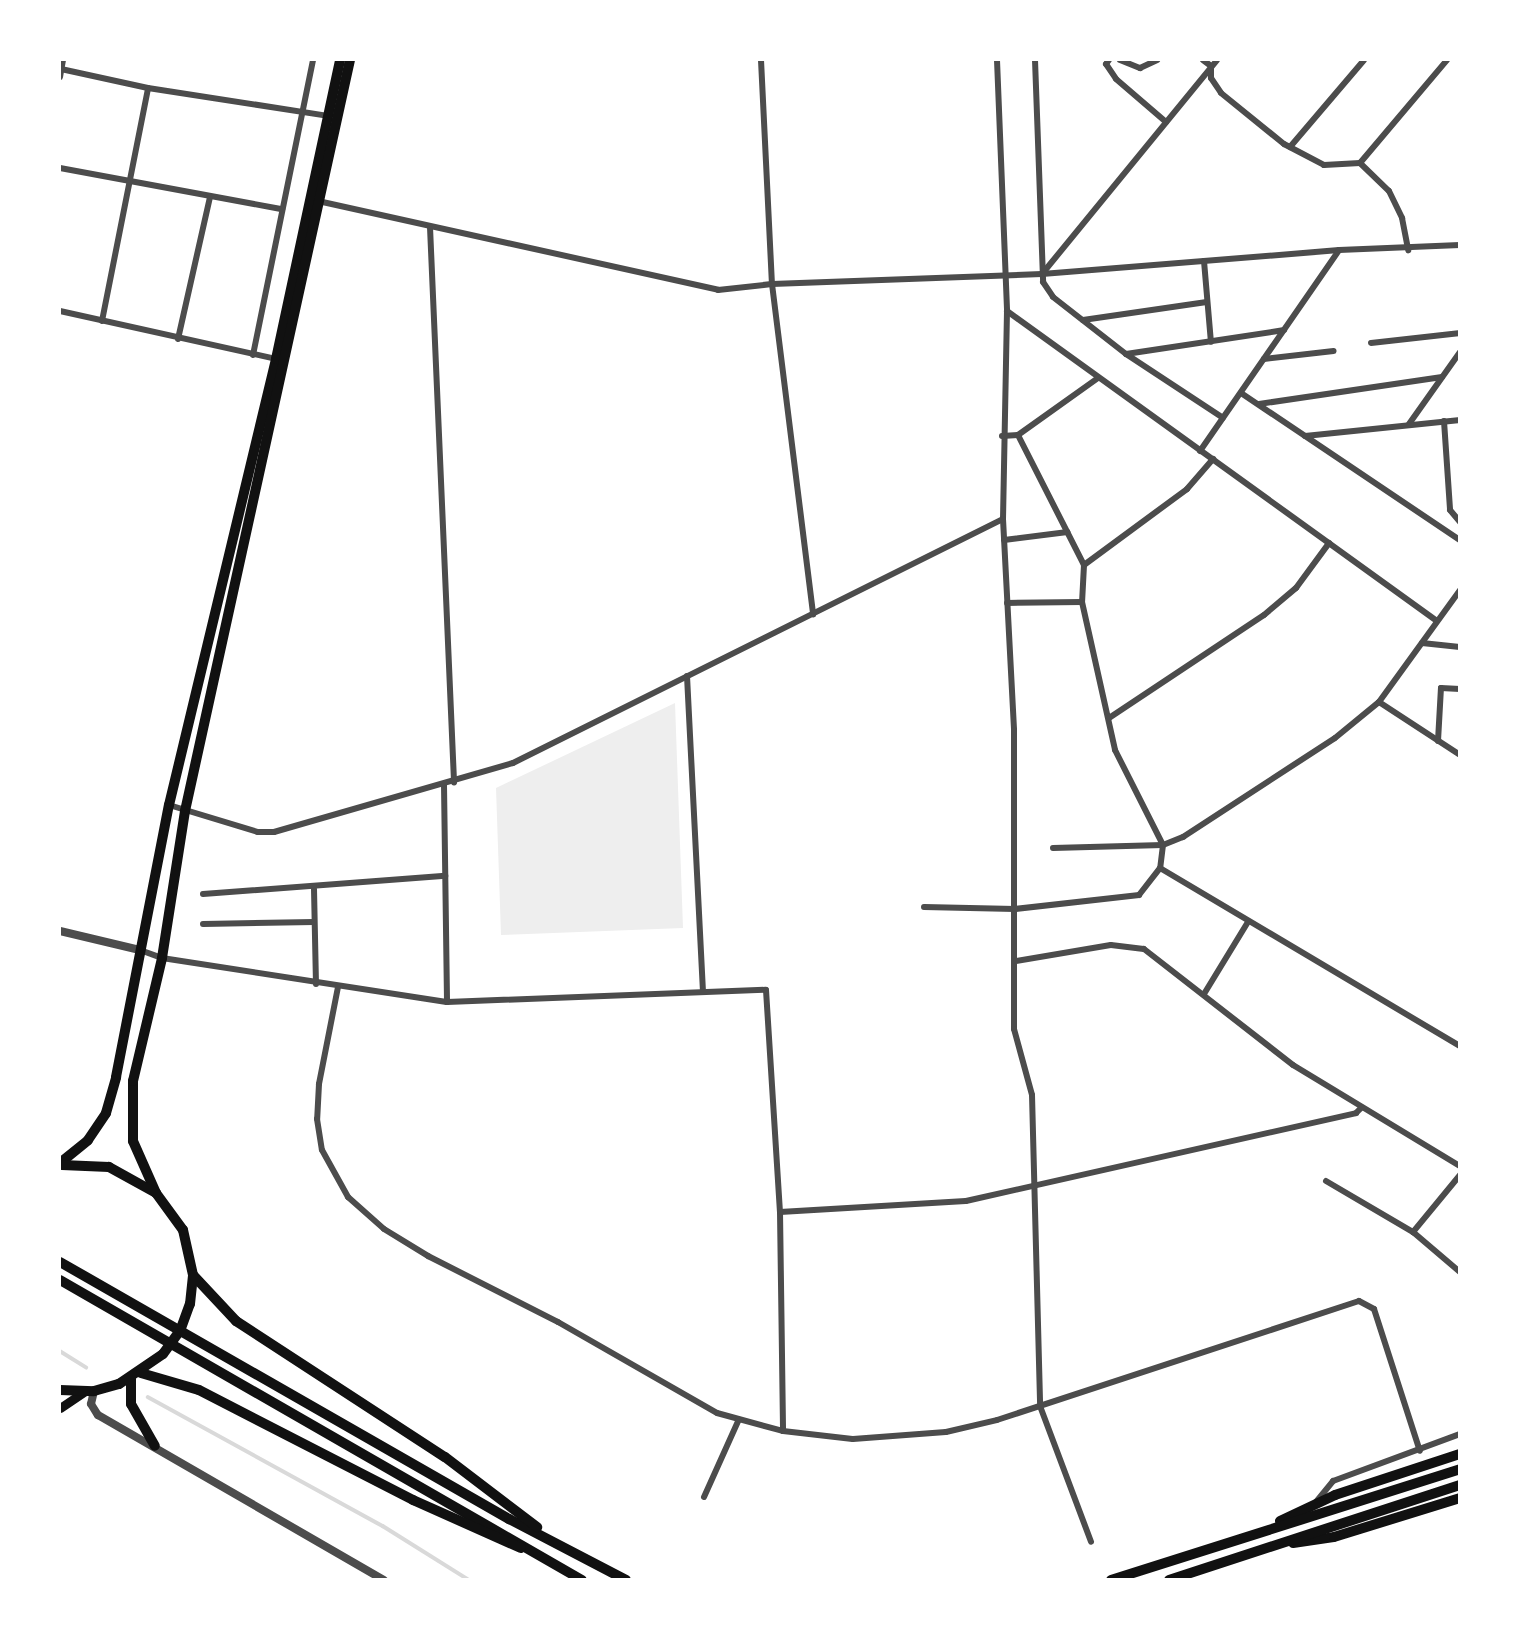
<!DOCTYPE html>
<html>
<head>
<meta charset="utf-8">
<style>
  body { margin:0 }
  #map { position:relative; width:1519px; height:1639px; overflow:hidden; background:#fff; font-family:Roboto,sans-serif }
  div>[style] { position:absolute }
  .green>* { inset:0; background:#eee }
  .stream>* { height:3.5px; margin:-1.75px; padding:0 1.75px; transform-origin:1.75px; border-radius:1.75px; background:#d9d9d9 }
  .minor>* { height:6px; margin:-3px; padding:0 3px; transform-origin:3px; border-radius:3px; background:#4c4c4c }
  .tertiary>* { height:8px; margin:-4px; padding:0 4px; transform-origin:4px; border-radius:4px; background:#4c4c4c }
  .secondary>* { height:9px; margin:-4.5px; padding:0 4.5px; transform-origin:4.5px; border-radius:4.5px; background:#111 }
  .primary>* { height:10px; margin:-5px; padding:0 5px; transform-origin:5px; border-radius:5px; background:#111 }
  .trunk>* { height:10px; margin:-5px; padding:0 5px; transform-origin:5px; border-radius:5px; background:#111 }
  span { translate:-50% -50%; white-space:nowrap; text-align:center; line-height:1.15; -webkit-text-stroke:7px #fff; paint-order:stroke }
  .frame { position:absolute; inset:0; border:61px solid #fff; pointer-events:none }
</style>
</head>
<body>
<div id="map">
  <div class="green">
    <i style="clip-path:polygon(675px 703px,683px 928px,501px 935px,496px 788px)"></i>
  </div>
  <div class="stream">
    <i style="left:60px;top:1351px;width:31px;rotate:32deg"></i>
    <i style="left:148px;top:1397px;width:268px;rotate:28.8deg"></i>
    <i style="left:383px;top:1526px;width:102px;rotate:32.1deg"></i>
  </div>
  <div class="minor">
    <i style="left:761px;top:60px;width:224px;rotate:87.2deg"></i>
    <i style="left:772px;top:284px;width:333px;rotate:82.9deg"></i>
    <i style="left:997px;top:60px;width:251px;rotate:87.7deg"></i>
    <i style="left:1007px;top:311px;width:208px;rotate:91.1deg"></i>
    <i style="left:1003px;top:519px;width:211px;rotate:87deg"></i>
    <i style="left:1014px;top:730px;width:299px;rotate:90deg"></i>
    <i style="left:1014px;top:1029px;width:68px;rotate:74.7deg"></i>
    <i style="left:1032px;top:1095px;width:311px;rotate:88.5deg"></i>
    <i style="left:1040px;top:1406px;width:145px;rotate:69.4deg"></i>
    <i style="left:1035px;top:60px;width:222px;rotate:87.9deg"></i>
    <i style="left:1043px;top:282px;width:18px;rotate:56deg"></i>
    <i style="left:1053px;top:297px;width:93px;rotate:38deg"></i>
    <i style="left:1126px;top:354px;width:116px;rotate:33.4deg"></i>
    <i style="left:1109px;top:60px;width:5px;rotate:127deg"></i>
    <i style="left:1106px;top:64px;width:18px;rotate:56deg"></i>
    <i style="left:1116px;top:79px;width:66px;rotate:40.7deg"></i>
    <i style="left:1120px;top:60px;width:22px;rotate:22deg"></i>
    <i style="left:1140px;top:68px;width:19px;rotate:-25deg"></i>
    <i style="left:1203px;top:60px;width:10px;rotate:37deg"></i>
    <i style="left:1211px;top:66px;width:12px;rotate:90deg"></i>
    <i style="left:1211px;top:78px;width:18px;rotate:56deg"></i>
    <i style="left:1221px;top:93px;width:81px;rotate:39deg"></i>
    <i style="left:1284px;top:144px;width:45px;rotate:27.7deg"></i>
    <i style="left:1324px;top:165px;width:36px;rotate:-3deg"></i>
    <i style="left:1360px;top:163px;width:40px;rotate:44deg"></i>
    <i style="left:1389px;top:191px;width:30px;rotate:64deg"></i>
    <i style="left:1402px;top:218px;width:33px;rotate:79deg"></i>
    <i style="left:61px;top:69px;width:89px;rotate:12.3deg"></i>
    <i style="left:148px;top:88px;width:182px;rotate:8.8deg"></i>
    <i style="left:60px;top:77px;width:17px;rotate:-80deg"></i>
    <i style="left:1290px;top:147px;width:114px;rotate:-49.6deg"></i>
    <i style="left:1360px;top:163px;width:135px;rotate:-49.8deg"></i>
    <i style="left:60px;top:168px;width:226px;rotate:10.5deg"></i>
    <i style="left:318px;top:201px;width:410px;rotate:12.5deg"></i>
    <i style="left:718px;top:290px;width:54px;rotate:-6.3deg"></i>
    <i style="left:772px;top:284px;width:270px;rotate:-2.1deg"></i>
    <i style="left:1042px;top:274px;width:298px;rotate:-4.6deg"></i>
    <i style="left:1339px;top:250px;width:121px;rotate:-2.4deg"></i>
    <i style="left:430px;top:227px;width:556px;rotate:87.52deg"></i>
    <i style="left:1204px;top:261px;width:81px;rotate:85.1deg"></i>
    <i style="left:1042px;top:274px;width:276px;rotate:-50.7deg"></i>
    <i style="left:60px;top:311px;width:221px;rotate:12.5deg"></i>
    <i style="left:1007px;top:311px;width:530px;rotate:35.79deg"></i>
    <i style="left:1083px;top:320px;width:125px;rotate:-8.3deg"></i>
    <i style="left:102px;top:321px;width:237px;rotate:-78.8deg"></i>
    <i style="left:178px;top:339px;width:146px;rotate:-77.3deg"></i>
    <i style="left:1371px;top:343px;width:90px;rotate:-6.4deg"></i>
    <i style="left:1126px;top:354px;width:160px;rotate:-8.6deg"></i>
    <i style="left:253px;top:355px;width:301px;rotate:-78.5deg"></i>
    <i style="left:1264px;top:359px;width:70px;rotate:-6.5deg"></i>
    <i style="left:1241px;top:393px;width:264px;rotate:33.9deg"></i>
    <i style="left:1259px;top:404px;width:185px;rotate:-8.4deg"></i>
    <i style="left:1444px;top:421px;width:89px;rotate:86.1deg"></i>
    <i style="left:1450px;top:510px;width:16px;rotate:50deg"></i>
    <i style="left:1409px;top:424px;width:88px;rotate:-54.7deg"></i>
    <i style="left:1018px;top:435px;width:146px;rotate:63.1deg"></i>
    <i style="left:1084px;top:565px;width:37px;rotate:93deg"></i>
    <i style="left:1082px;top:602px;width:152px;rotate:77.4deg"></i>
    <i style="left:1115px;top:750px;width:106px;rotate:63.2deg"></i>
    <i style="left:1163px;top:845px;width:23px;rotate:97deg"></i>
    <i style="left:1160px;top:868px;width:349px;rotate:30.7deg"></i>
    <i style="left:1002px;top:436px;width:16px;rotate:-4deg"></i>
    <i style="left:1018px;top:435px;width:98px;rotate:-35.5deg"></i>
    <i style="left:1305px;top:436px;width:156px;rotate:-5.9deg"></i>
    <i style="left:1200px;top:451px;width:244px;rotate:-55.3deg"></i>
    <i style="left:1004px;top:540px;width:64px;rotate:-7.1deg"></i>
    <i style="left:1084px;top:565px;width:128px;rotate:-36.4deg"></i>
    <i style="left:1187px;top:489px;width:40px;rotate:-49deg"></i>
    <i style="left:1007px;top:603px;width:75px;rotate:-0.8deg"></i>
    <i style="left:1422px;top:643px;width:38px;rotate:6deg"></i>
    <i style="left:687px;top:676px;width:315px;rotate:87.1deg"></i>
    <i style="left:1379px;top:702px;width:97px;rotate:33.2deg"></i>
    <i style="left:1109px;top:718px;width:186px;rotate:-33.6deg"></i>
    <i style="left:1264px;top:615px;width:42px;rotate:-40.2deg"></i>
    <i style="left:1296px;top:588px;width:56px;rotate:-53.7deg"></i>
    <i style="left:1438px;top:741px;width:53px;rotate:-86.8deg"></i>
    <i style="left:1441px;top:688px;width:19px;rotate:3deg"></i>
    <i style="left:444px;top:785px;width:217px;rotate:89.2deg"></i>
    <i style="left:169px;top:805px;width:93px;rotate:16.9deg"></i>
    <i style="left:258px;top:832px;width:16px"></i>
    <i style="left:274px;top:832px;width:249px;rotate:-16.1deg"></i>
    <i style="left:513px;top:763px;width:547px;rotate:-26.47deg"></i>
    <i style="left:1053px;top:848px;width:110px;rotate:-1.6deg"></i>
    <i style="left:1163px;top:845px;width:22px;rotate:-22deg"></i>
    <i style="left:1183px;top:837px;width:181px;rotate:-33.1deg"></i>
    <i style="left:1335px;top:738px;width:57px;rotate:-39.3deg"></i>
    <i style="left:1379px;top:702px;width:138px;rotate:-54.1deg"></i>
    <i style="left:314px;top:889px;width:95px;rotate:88.8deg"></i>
    <i style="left:203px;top:894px;width:243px;rotate:-4.3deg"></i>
    <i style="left:924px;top:907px;width:91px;rotate:1.3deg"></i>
    <i style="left:1015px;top:909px;width:125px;rotate:-6.4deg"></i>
    <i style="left:1139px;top:895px;width:34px;rotate:-52deg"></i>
    <i style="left:203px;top:924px;width:111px;rotate:-1deg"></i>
    <i style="left:140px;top:950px;width:23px;rotate:20deg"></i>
    <i style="left:162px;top:958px;width:288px;rotate:8.8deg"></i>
    <i style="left:447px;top:1002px;width:319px;rotate:-2.2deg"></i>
    <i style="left:766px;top:990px;width:222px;rotate:86.4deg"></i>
    <i style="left:780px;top:1212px;width:219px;rotate:89.2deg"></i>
    <i style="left:1016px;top:961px;width:96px;rotate:-9.6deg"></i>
    <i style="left:1111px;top:945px;width:33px;rotate:7deg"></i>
    <i style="left:1144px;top:949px;width:189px;rotate:37.9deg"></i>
    <i style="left:1293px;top:1065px;width:195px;rotate:31.2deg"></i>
    <i style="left:338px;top:987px;width:99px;rotate:101.1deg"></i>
    <i style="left:319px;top:1084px;width:35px;rotate:93deg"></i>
    <i style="left:317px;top:1119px;width:31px;rotate:81deg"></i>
    <i style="left:322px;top:1150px;width:54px;rotate:61deg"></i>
    <i style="left:348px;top:1197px;width:48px;rotate:41.6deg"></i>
    <i style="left:384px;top:1229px;width:52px;rotate:31.5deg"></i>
    <i style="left:428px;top:1256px;width:146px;rotate:26.9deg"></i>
    <i style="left:558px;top:1322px;width:183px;rotate:29.8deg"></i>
    <i style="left:717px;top:1413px;width:68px;rotate:15.3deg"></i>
    <i style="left:783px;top:1431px;width:70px;rotate:6.5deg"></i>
    <i style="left:853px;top:1439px;width:93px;rotate:-4.3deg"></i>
    <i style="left:946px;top:1432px;width:52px;rotate:-13.2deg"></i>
    <i style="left:997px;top:1420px;width:381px;rotate:-18.2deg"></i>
    <i style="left:1359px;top:1301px;width:17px;rotate:28deg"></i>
    <i style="left:1374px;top:1309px;width:149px;rotate:72.1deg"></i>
    <i style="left:1204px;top:994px;width:84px;rotate:-58.6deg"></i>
    <i style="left:1460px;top:1175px;width:74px;rotate:129.5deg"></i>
    <i style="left:1413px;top:1232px;width:62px;rotate:40.4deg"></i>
    <i style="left:1326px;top:1181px;width:101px;rotate:30.4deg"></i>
    <i style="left:780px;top:1212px;width:186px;rotate:-3.4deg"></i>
    <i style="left:966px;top:1201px;width:400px;rotate:-12.7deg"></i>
    <i style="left:1356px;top:1113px;width:8px;rotate:-45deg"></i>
    <i style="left:704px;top:1497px;width:85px;rotate:-65.8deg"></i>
    <i style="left:1316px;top:1502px;width:27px;rotate:-51deg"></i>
    <i style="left:1333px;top:1481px;width:135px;rotate:-20.3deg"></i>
  </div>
  <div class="tertiary">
    <i style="left:60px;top:931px;width:82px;rotate:13.4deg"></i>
    <i style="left:94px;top:1391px;width:13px;rotate:103deg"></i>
    <i style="left:91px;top:1404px;width:13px;rotate:58deg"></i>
    <i style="left:98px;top:1415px;width:330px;rotate:30deg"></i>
  </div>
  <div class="secondary">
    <i style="left:60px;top:1408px;width:29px;rotate:-34deg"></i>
  </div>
  <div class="primary">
    <i style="left:60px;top:1163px;width:36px;rotate:-39deg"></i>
    <i style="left:88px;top:1140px;width:32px;rotate:-56deg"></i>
    <i style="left:106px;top:1113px;width:37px;rotate:-74deg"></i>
    <i style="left:116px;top:1077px;width:277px;rotate:-79deg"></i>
    <i style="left:169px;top:805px;width:459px;rotate:-76.5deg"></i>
    <i style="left:276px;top:359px;width:306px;rotate:-77.9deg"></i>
    <i style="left:156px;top:1193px;width:57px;rotate:-113.9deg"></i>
    <i style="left:133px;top:1141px;width:60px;rotate:-90deg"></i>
    <i style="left:133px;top:1081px;width:126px;rotate:-76.7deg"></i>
    <i style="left:162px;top:958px;width:149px;rotate:-81.1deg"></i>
    <i style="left:185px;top:811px;width:769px;rotate:-77.61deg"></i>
    <i style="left:131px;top:1379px;width:25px;rotate:90deg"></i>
    <i style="left:131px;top:1404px;width:48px;rotate:60.3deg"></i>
    <i style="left:60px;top:1390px;width:34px;rotate:2deg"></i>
    <i style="left:94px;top:1391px;width:26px;rotate:-16deg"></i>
    <i style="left:119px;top:1384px;width:53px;rotate:-34.3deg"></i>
    <i style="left:163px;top:1354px;width:29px;rotate:-54deg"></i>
    <i style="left:180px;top:1331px;width:29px;rotate:-70deg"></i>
    <i style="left:190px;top:1304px;width:29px;rotate:-84deg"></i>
    <i style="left:193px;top:1275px;width:46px;rotate:-102.5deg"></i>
    <i style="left:183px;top:1230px;width:46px;rotate:-126.1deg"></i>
    <i style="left:156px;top:1193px;width:54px;rotate:-151deg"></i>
    <i style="left:109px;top:1167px;width:47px;rotate:-177.6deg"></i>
  </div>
  <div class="trunk">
    <i style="left:60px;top:1262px;width:517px;rotate:29.79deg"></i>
    <i style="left:509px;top:1519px;width:132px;rotate:27.5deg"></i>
    <i style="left:193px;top:1275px;width:63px;rotate:46.9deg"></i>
    <i style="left:236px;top:1321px;width:249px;rotate:33.1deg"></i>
    <i style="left:445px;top:1457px;width:116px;rotate:37.3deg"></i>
    <i style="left:60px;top:1280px;width:602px;rotate:29.89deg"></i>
    <i style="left:141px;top:1373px;width:60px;rotate:16.3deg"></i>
    <i style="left:199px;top:1390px;width:241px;rotate:27.2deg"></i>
    <i style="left:413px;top:1500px;width:118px;rotate:24deg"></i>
    <i style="left:1280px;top:1521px;width:61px;rotate:-25.3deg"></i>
    <i style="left:1335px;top:1495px;width:132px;rotate:-18.2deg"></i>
    <i style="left:1293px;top:1543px;width:41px;rotate:-8.3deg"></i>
    <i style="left:1334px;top:1537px;width:132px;rotate:-17.2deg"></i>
    <i style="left:1111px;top:1580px;width:366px;rotate:-17.6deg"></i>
    <i style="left:1169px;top:1580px;width:306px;rotate:-18.1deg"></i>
  </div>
  <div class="frame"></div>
</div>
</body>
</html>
